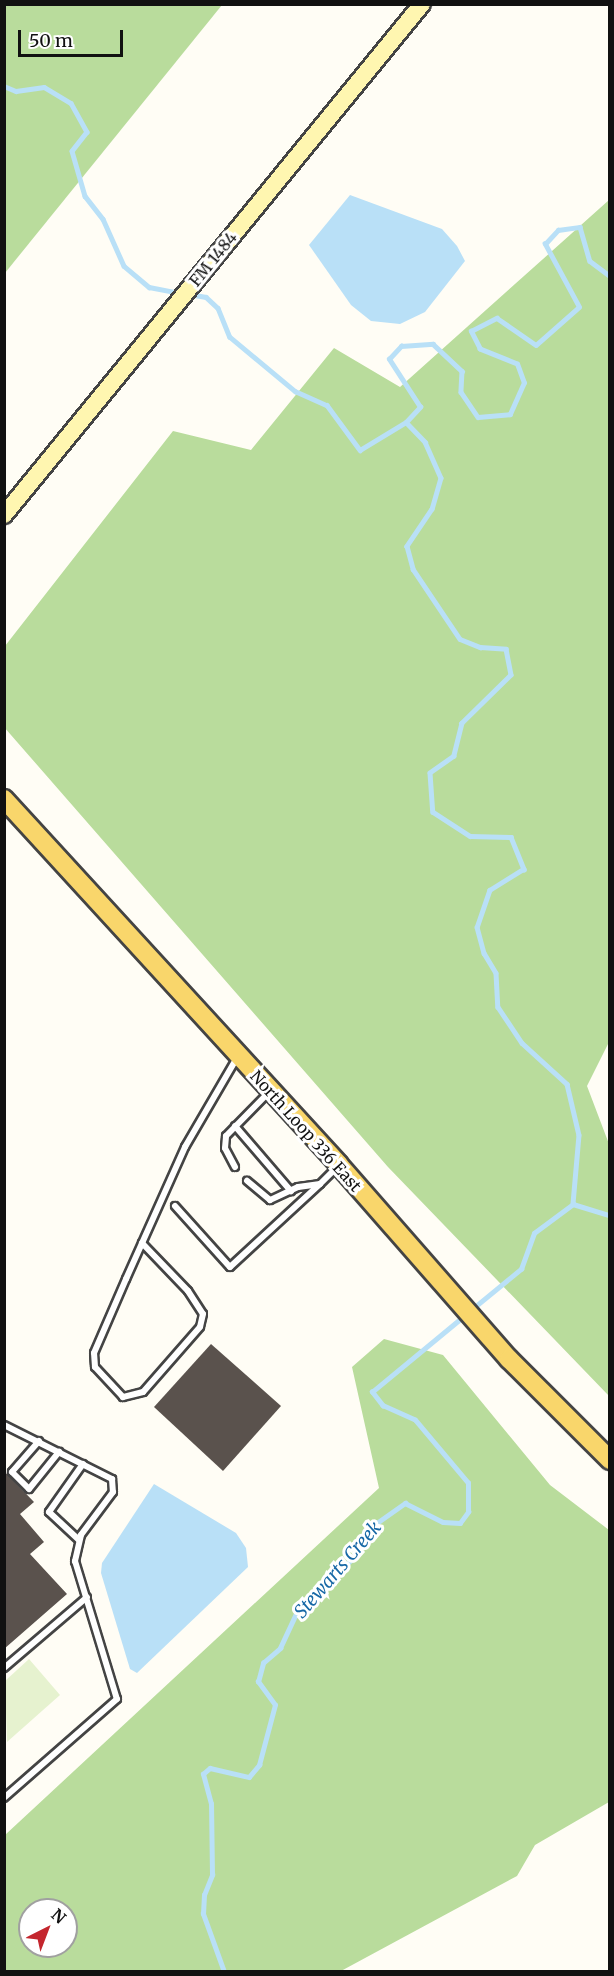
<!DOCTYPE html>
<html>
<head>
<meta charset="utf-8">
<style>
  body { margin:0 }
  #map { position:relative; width:614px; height:1976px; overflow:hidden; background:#fffdf5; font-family:Merriweather,serif }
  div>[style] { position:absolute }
  .forest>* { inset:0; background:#b9dc9c }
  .pitch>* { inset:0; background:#e6f2cf }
  .water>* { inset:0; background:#b9e0f7 }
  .stream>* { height:4.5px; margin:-2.25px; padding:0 2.25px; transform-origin:2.25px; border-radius:2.25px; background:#b9e0f7 }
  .building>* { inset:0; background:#5a524d }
  .roads { filter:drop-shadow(2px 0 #444) drop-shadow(-2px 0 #444) drop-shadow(0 2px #444) drop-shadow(0 -2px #444) }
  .lane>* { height:6px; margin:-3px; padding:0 3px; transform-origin:3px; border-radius:3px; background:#fff }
  .secondary>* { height:16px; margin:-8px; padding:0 8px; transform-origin:8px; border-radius:8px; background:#fff6b0 }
  .primary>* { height:18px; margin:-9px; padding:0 9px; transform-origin:9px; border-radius:9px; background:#f9d66b }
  span { translate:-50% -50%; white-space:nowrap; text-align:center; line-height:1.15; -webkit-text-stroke:6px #fff; paint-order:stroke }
  .street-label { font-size:16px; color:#111 }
  .water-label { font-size:18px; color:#1768a6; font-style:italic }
  .frame { position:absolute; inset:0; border:6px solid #111; pointer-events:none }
  .north { position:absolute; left:18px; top:1898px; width:60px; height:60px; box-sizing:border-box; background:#fff; border:2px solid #a0a0a0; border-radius:50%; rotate:42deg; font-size:16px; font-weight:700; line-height:24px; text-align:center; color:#111 }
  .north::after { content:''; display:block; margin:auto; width:21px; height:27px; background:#c4262e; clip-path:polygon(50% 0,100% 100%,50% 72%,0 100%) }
  .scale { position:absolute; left:18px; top:30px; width:105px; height:27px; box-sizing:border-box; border:3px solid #111; border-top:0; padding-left:8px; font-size:18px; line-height:21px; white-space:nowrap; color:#111; -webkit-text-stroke:4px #fff; paint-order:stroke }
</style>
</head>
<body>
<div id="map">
  <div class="forest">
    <i style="clip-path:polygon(5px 4px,222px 5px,5px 273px,4px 5px)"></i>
    <i style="clip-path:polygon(609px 200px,610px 1040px,587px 1086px,609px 1144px,609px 1396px,388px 1167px,4px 727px,5px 646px,173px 431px,251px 450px,334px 348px,400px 387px)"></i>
    <i style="clip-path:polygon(evenodd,384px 1339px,443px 1355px,550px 1485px,609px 1530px,609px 1802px,535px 1845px,517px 1876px,341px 1971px,5px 1971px,5px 1835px,379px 1488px,352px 1367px,384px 1339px,30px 1910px,66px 1910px,66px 1946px,30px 1946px,30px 1910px)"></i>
  </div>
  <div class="pitch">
    <i style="clip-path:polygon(29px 1659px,60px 1695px,7px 1742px,5px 1681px)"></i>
  </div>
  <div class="water">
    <i style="clip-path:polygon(350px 195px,442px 229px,457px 246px,465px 261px,425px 312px,400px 324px,371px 321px,351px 305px,309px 245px)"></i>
    <i style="clip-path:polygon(154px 1484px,236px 1533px,246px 1548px,248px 1567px,137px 1673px,130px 1669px,101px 1573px,102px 1563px)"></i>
  </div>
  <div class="stream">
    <i style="left:4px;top:86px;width:13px;rotate:23deg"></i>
    <i style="left:16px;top:91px;width:28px;rotate:-8deg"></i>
    <i style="left:44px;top:87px;width:31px;rotate:31deg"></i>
    <i style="left:71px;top:103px;width:33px;rotate:61deg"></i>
    <i style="left:87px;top:132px;width:24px;rotate:128deg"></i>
    <i style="left:72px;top:151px;width:47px;rotate:73.9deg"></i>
    <i style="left:85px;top:196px;width:29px;rotate:52deg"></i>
    <i style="left:103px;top:219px;width:51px;rotate:65.9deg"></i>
    <i style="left:124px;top:266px;width:33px;rotate:40deg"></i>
    <i style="left:149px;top:287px;width:33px;rotate:11deg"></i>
    <i style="left:189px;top:294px;width:17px;rotate:10deg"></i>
    <i style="left:206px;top:297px;width:16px;rotate:43deg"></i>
    <i style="left:218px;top:308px;width:31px;rotate:68deg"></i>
    <i style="left:230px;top:337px;width:85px;rotate:39.7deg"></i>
    <i style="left:295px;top:391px;width:35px;rotate:24deg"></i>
    <i style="left:327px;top:405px;width:56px;rotate:53.7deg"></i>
    <i style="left:360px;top:450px;width:54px;rotate:-31.3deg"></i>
    <i style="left:406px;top:422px;width:28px;rotate:46deg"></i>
    <i style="left:425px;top:442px;width:39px;rotate:66deg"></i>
    <i style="left:441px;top:478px;width:32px;rotate:106deg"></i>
    <i style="left:432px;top:509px;width:45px;rotate:124deg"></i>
    <i style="left:407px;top:546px;width:24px;rotate:75deg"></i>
    <i style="left:413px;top:569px;width:84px;rotate:56.1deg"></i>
    <i style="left:460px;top:639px;width:22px;rotate:22deg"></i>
    <i style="left:480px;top:647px;width:26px;rotate:4deg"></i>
    <i style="left:506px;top:649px;width:26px;rotate:79deg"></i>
    <i style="left:511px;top:675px;width:69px;rotate:135.6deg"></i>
    <i style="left:462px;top:723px;width:34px;rotate:104deg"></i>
    <i style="left:454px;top:756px;width:29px;rotate:145deg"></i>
    <i style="left:430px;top:773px;width:39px;rotate:86deg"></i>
    <i style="left:433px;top:812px;width:44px;rotate:33deg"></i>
    <i style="left:470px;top:836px;width:41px;rotate:1.4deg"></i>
    <i style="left:511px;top:837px;width:35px;rotate:68deg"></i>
    <i style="left:524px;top:869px;width:40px;rotate:148deg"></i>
    <i style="left:490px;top:890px;width:39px;rotate:109deg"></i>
    <i style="left:477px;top:927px;width:27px;rotate:75deg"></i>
    <i style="left:484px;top:953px;width:23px;rotate:59deg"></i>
    <i style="left:496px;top:973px;width:34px;rotate:87deg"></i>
    <i style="left:498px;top:1007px;width:43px;rotate:56.3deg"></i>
    <i style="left:522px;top:1043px;width:61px;rotate:42.3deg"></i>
    <i style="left:567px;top:1084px;width:52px;rotate:76.8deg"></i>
    <i style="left:579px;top:1135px;width:69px;rotate:95deg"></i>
    <i style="left:406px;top:422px;width:21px;rotate:-47deg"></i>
    <i style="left:420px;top:407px;width:57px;rotate:-122.9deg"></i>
    <i style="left:389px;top:359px;width:18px;rotate:-47deg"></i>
    <i style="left:401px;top:346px;width:32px;rotate:-4deg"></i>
    <i style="left:433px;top:344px;width:40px;rotate:43deg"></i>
    <i style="left:462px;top:371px;width:21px;rotate:93deg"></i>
    <i style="left:461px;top:392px;width:30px;rotate:56deg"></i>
    <i style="left:478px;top:417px;width:32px;rotate:-5deg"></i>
    <i style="left:510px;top:414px;width:34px;rotate:-66deg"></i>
    <i style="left:524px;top:383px;width:20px;rotate:-110deg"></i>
    <i style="left:517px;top:364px;width:40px;rotate:-158deg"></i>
    <i style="left:480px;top:349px;width:20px;rotate:-117deg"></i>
    <i style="left:471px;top:331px;width:29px;rotate:-27deg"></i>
    <i style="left:497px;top:318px;width:47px;rotate:34.7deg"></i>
    <i style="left:536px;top:345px;width:57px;rotate:-41.5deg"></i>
    <i style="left:579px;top:307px;width:72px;rotate:-118.4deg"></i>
    <i style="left:545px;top:244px;width:19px;rotate:-47deg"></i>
    <i style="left:558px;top:230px;width:22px;rotate:-8deg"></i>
    <i style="left:580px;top:227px;width:35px;rotate:74deg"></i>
    <i style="left:590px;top:261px;width:25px;rotate:37deg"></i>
    <i style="left:573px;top:1204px;width:39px;rotate:17deg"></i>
    <i style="left:471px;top:1310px;width:65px;rotate:-39.4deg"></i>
    <i style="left:521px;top:1269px;width:38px;rotate:-70deg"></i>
    <i style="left:534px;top:1233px;width:49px;rotate:-36.6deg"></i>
    <i style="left:224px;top:1972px;width:62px;rotate:-109.9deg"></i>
    <i style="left:203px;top:1914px;width:19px;rotate:-87deg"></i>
    <i style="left:204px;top:1895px;width:22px;rotate:-68deg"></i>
    <i style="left:212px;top:1875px;width:71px;rotate:-90.8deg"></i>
    <i style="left:211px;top:1804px;width:31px;rotate:-105deg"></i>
    <i style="left:203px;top:1774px;width:9px;rotate:-41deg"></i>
    <i style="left:210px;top:1768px;width:40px;rotate:13deg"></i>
    <i style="left:249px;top:1777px;width:16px;rotate:-50deg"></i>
    <i style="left:259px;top:1765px;width:62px;rotate:-75.1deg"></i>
    <i style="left:275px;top:1705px;width:29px;rotate:-126deg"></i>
    <i style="left:258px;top:1682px;width:20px;rotate:-75deg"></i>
    <i style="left:263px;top:1663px;width:23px;rotate:-41deg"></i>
    <i style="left:280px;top:1648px;width:40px;rotate:-65deg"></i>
    <i style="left:297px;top:1612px;width:82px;rotate:-44deg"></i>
    <i style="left:356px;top:1555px;width:32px;rotate:-62deg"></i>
    <i style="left:371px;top:1527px;width:42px;rotate:-35.2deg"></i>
    <i style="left:405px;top:1503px;width:42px;rotate:26.6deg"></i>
    <i style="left:443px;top:1522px;width:17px;rotate:3deg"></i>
    <i style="left:460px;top:1523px;width:14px;rotate:-54deg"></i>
    <i style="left:468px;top:1512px;width:29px;rotate:-90deg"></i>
    <i style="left:468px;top:1483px;width:82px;rotate:-130.1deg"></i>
    <i style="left:415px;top:1420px;width:35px;rotate:-156deg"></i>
    <i style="left:383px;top:1406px;width:18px;rotate:-128deg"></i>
    <i style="left:372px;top:1392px;width:121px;rotate:-39.6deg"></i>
  </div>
  <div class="building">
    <i style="clip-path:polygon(211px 1344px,281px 1406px,223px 1471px,154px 1407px)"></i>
    <i style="clip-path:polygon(4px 1471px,34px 1502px,20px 1514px,44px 1542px,30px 1554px,67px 1594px,4px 1649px)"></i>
  </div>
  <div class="roads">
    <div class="lane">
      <i style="left:235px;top:1126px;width:86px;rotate:49.3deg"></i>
      <i style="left:235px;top:1167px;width:21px;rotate:-118deg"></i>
      <i style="left:225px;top:1148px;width:12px;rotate:-85deg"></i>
      <i style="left:226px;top:1136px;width:63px;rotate:-45.6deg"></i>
      <i style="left:320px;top:1184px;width:24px;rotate:-45deg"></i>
      <i style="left:175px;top:1206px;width:82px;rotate:48deg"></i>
      <i style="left:230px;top:1267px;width:122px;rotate:-42.7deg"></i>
      <i style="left:320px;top:1184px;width:22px;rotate:172deg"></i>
      <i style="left:298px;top:1187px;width:31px;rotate:155deg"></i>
      <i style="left:270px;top:1200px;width:30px;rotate:-140deg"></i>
      <i style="left:142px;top:1243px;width:66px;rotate:46.2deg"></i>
      <i style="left:188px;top:1291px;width:27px;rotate:57deg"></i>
      <i style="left:203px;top:1314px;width:13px;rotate:103deg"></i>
      <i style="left:200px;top:1327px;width:86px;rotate:131.2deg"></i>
      <i style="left:143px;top:1392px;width:21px;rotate:166deg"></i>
      <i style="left:123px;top:1397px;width:41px;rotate:-133deg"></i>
      <i style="left:95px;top:1367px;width:14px;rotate:-94deg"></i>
      <i style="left:94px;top:1353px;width:81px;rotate:-66.6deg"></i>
      <i style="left:126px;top:1279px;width:145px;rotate:-65.9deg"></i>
      <i style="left:185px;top:1147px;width:105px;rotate:-59.8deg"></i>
      <i style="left:4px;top:1425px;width:121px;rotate:26.6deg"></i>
      <i style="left:112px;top:1479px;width:13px;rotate:86deg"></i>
      <i style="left:113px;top:1492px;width:54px;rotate:126.7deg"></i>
      <i style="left:81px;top:1535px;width:27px;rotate:103deg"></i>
      <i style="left:75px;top:1561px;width:144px;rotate:73.1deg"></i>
      <i style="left:117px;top:1699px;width:150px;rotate:138.8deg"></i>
      <i style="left:39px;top:1441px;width:41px;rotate:131.1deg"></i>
      <i style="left:12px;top:1472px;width:24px;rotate:45deg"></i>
      <i style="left:29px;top:1489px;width:48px;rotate:-51deg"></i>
      <i style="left:79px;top:1540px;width:41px;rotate:-137deg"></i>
      <i style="left:49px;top:1512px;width:59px;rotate:-54.7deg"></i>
      <i style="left:4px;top:1668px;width:109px;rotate:-40.5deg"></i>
    </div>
    <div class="secondary">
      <i style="left:4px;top:515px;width:660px;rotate:-50.72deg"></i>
    </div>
    <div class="primary">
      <i style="left:4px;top:799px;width:496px;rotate:47.5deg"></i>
      <i style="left:339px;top:1165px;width:258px;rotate:48.8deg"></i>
      <i style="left:509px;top:1359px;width:143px;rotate:45deg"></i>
    </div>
  </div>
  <div class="street-label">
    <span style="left:213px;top:259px;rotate:-51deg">FM 1484</span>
    <span style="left:306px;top:1131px;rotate:48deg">North Loop 336 East</span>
  </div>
  <div class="water-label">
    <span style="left:338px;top:1570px;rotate:-49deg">Stewarts Creek</span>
  </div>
  <div class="frame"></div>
  <div class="north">N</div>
  <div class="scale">50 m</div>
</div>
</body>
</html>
